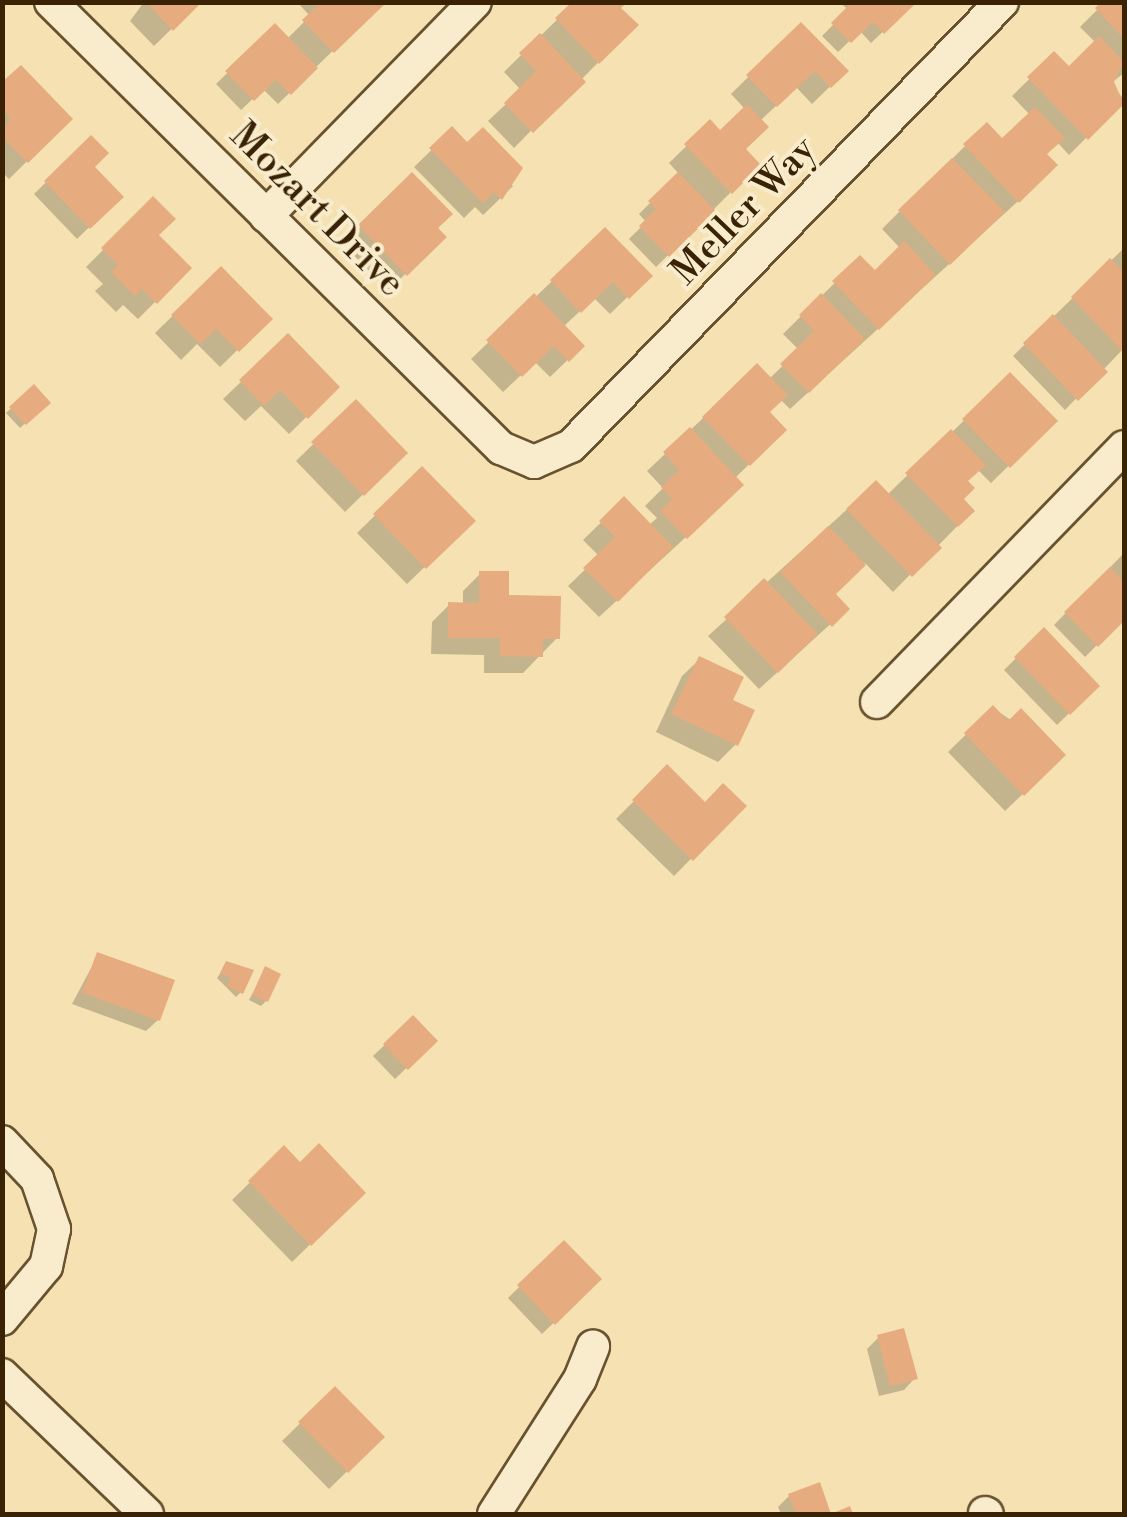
<!DOCTYPE html>
<html>
<head>
<meta charset="utf-8">
<style>
  body { margin:0 }
  #map { position:relative; width:1127px; height:1517px; overflow:hidden; background:#f5e1b1; font-family:"Libre Bodoni",serif }
  div>[style] { position:absolute }
  .shadow>* { inset:0; background:#0003 }
  .building>* { inset:0; background:#e6ac7f }
  .roads { filter:drop-shadow(2px 0 #68522f) drop-shadow(-2px 0 #68522f) drop-shadow(0 2px #68522f) drop-shadow(0 -2px #68522f) }
  .minor>* { height:32px; margin:-16px; padding:0 16px; transform-origin:16px; border-radius:16px; background:#f8eccc }
  span { translate:-50% -50%; white-space:nowrap; text-align:center; line-height:1.15; -webkit-text-stroke:8px #f8eccc; paint-order:stroke }
  .street-label { font-size:38px; color:#392304 }
  .frame { position:absolute; inset:0; border:5px solid #392304; pointer-events:none }
</style>
</head>
<body>
<div id="map">
  <div class="shadow">
    <i style="clip-path:polygon(144px 2px,199px 2px,154px 46px,130px 21px)"></i>
    <i style="clip-path:polygon(297px 2px,383px 2px,278px 104px,263px 89px,241px 110px,216px 84px,275px 27px,287px 39px,310px 16px)"></i>
    <i style="clip-path:polygon(575px 2px,618px 8px,635px 25px,514px 148px,488px 121px,521px 90px,504px 72px)"></i>
    <i style="clip-path:polygon(840px 2px,908px 2px,911px 5px,871px 43px,860px 31px,838px 52px,822px 36px,848px 10px)"></i>
    <i style="clip-path:polygon(1105px 2px,1124px 2px,1124px 73px,1111px 83px,1124px 100px,1069px 155px,1057px 142px,1044px 155px,1038px 183px,790px 409px,780px 399px,767px 412px,784px 430px,735px 478px,724px 502px,599px 617px,568px 586px,599px 556px,583px 540px,624px 500px,649px 525px,657px 518px,645px 506px,663px 488px,647px 471px,757px 367px,769px 379px,799px 350px,783px 334px,860px 258px,874px 273px,900px 248px,882px 229px,986px 125px,1002px 142px,1030px 115px,1012px 96px,1054px 55px,1069px 70px,1096px 43px,1080px 27px)"></i>
    <i style="clip-path:polygon(801px 25px,846px 71px,812px 104px,796px 87px,760px 121px,742px 149px,758px 165px,656px 267px,629px 239px,646px 222px,639px 214px,679px 174px,669px 163px,710px 123px,720px 133px,745px 109px,731px 94px)"></i>
    <i style="clip-path:polygon(2px 86px,70px 119px,9px 179px,2px 172px)"></i>
    <i style="clip-path:polygon(452px 130px,513px 186px,483px 215px,475px 207px,464px 218px,414px 167px)"></i>
    <i style="clip-path:polygon(91px 138px,92px 167px,120px 197px,77px 239px,34px 194px)"></i>
    <i style="clip-path:polygon(412px 176px,443px 237px,388px 291px,342px 244px)"></i>
    <i style="clip-path:polygon(153px 200px,156px 235px,189px 268px,138px 319px,123px 305px,116px 312px,95px 291px,103px 284px,86px 267px)"></i>
    <i style="clip-path:polygon(605px 230px,649px 276px,610px 314px,594px 298px,563px 327px,582px 346px,550px 377px,535px 362px,503px 392px,471px 359px)"></i>
    <i style="clip-path:polygon(1124px 248px,1124px 348px,1065px 410px,1013px 356px)"></i>
    <i style="clip-path:polygon(221px 269px,269px 319px,220px 367px,197px 344px,181px 360px,155px 333px)"></i>
    <i style="clip-path:polygon(288px 337px,337px 387px,289px 434px,261px 406px,245px 421px,223px 399px)"></i>
    <i style="clip-path:polygon(1010px 376px,1054px 421px,991px 483px,977px 469px,965px 482px,960px 499px,972px 511px,893px 592px,865px 563px,832px 595px,847px 609px,759px 689px,708px 636px,876px 483px,887px 495px)"></i>
    <i style="clip-path:polygon(34px 387px,48px 403px,20px 428px,6px 413px)"></i>
    <i style="clip-path:polygon(356px 402px,405px 453px,345px 512px,296px 461px)"></i>
    <i style="clip-path:polygon(422px 469px,472px 521px,407px 584px,357px 533px)"></i>
    <i style="clip-path:polygon(1124px 553px,1124px 618px,1085px 657px,1054px 625px)"></i>
    <i style="clip-path:polygon(480px 574px,557px 638px,523px 673px,484px 673px,484px 655px,431px 654px,432px 622px,449px 605px,463px 605px,463px 591px)"></i>
    <i style="clip-path:polygon(1044px 631px,1097px 686px,1057px 725px,1004px 670px)"></i>
    <i style="clip-path:polygon(700px 659px,730px 701px,736px 744px,718px 762px,656px 732px,682px 676px)"></i>
    <i style="clip-path:polygon(993px 708px,1063px 755px,1005px 811px,948px 752px)"></i>
    <i style="clip-path:polygon(667px 768px,705px 805px,743px 806px,674px 876px,616px 819px)"></i>
    <i style="clip-path:polygon(98px 955px,158px 1020px,146px 1031px,72px 1004px)"></i>
    <i style="clip-path:polygon(227px 964px,241px 992px,236px 997px,217px 978px)"></i>
    <i style="clip-path:polygon(266px 969px,266px 1001px,261px 1006px,249px 1000px)"></i>
    <i style="clip-path:polygon(413px 1018px,434px 1041px,395px 1079px,373px 1056px)"></i>
    <i style="clip-path:polygon(284px 1149px,300px 1165px,363px 1193px,292px 1262px,232px 1200px)"></i>
    <i style="clip-path:polygon(564px 1243px,599px 1279px,542px 1334px,508px 1298px)"></i>
    <i style="clip-path:polygon(878px 1338px,915px 1378px,904px 1390px,879px 1396px,867px 1349px)"></i>
    <i style="clip-path:polygon(335px 1389px,382px 1437px,329px 1489px,282px 1441px)"></i>
    <i style="clip-path:polygon(819px 1485px,829px 1514px,781px 1514px,778px 1507px,789px 1496px)"></i>
  </div>
  <div class="building">
    <i style="clip-path:polygon(146px 2px,202px 2px,173px 31px)"></i>
    <i style="clip-path:polygon(321px 2px,387px 2px,334px 53px,302px 20px)"></i>
    <i style="clip-path:polygon(572px 2px,627px 2px,621px 8px,639px 25px,599px 64px,555px 18px)"></i>
    <i style="clip-path:polygon(852px 2px,912px 2px,914px 5px,884px 34px,873px 22px,851px 43px,831px 23px)"></i>
    <i style="clip-path:polygon(1101px 2px,1124px 2px,1124px 39px,1095px 8px)"></i>
    <i style="clip-path:polygon(801px 22px,849px 71px,831px 88px,815px 71px,777px 107px,746px 75px)"></i>
    <i style="clip-path:polygon(275px 23px,318px 68px,291px 95px,276px 80px,254px 101px,225px 71px)"></i>
    <i style="clip-path:polygon(540px 33px,586px 82px,533px 133px,504px 103px,536px 71px,519px 53px)"></i>
    <i style="clip-path:polygon(1099px 36px,1124px 62px,1114px 82px,1124px 104px,1088px 140px,1027px 77px,1054px 51px,1069px 66px)"></i>
    <i style="clip-path:polygon(21px 65px,73px 119px,28px 163px,2px 137px,10px 117px,2px 109px,2px 82px)"></i>
    <i style="clip-path:polygon(747px 104px,769px 127px,746px 149px,761px 165px,732px 194px,684px 144px,710px 119px,720px 130px)"></i>
    <i style="clip-path:polygon(1035px 107px,1065px 138px,1047px 154px,1058px 165px,1019px 203px,963px 144px,987px 122px,1002px 138px)"></i>
    <i style="clip-path:polygon(452px 126px,467px 142px,483px 127px,523px 168px,502px 200px,494px 192px,483px 203px,429px 148px)"></i>
    <i style="clip-path:polygon(91px 135px,109px 153px,95px 167px,124px 197px,90px 229px,44px 181px)"></i>
    <i style="clip-path:polygon(952px 158px,1005px 212px,950px 265px,898px 210px)"></i>
    <i style="clip-path:polygon(412px 172px,453px 214px,438px 228px,447px 237px,407px 276px,358px 225px)"></i>
    <i style="clip-path:polygon(678px 172px,716px 211px,669px 257px,639px 226px,656px 209px,648px 201px)"></i>
    <i style="clip-path:polygon(153px 196px,176px 219px,159px 235px,192px 268px,157px 304px,142px 289px,135px 296px,111px 272px,118px 265px,101px 248px)"></i>
    <i style="clip-path:polygon(605px 227px,653px 276px,629px 299px,613px 282px,581px 313px,550px 280px)"></i>
    <i style="clip-path:polygon(904px 241px,936px 275px,879px 330px,832px 281px,860px 255px,875px 270px)"></i>
    <i style="clip-path:polygon(1110px 258px,1124px 273px,1124px 353px,1071px 297px)"></i>
    <i style="clip-path:polygon(221px 266px,273px 319px,239px 352px,216px 329px,200px 344px,171px 315px)"></i>
    <i style="clip-path:polygon(534px 293px,585px 346px,569px 362px,554px 346px,522px 377px,486px 340px)"></i>
    <i style="clip-path:polygon(821px 293px,865px 339px,809px 393px,780px 364px,814px 331px,799px 315px)"></i>
    <i style="clip-path:polygon(1053px 314px,1108px 372px,1078px 401px,1023px 343px)"></i>
    <i style="clip-path:polygon(288px 333px,340px 387px,308px 419px,280px 390px,264px 406px,239px 380px)"></i>
    <i style="clip-path:polygon(757px 363px,788px 395px,770px 412px,787px 430px,750px 466px,702px 417px)"></i>
    <i style="clip-path:polygon(1010px 372px,1058px 421px,1010px 468px,962px 419px)"></i>
    <i style="clip-path:polygon(34px 384px,51px 403px,26px 425px,9px 407px)"></i>
    <i style="clip-path:polygon(356px 399px,408px 453px,364px 496px,311px 442px)"></i>
    <i style="clip-path:polygon(690px 427px,744px 485px,687px 539px,660px 511px,672px 499px,661px 487px,679px 470px,663px 452px)"></i>
    <i style="clip-path:polygon(951px 429px,986px 465px,968px 481px,975px 488px,964px 499px,975px 511px,958px 527px,905px 473px)"></i>
    <i style="clip-path:polygon(422px 466px,476px 521px,426px 569px,373px 514px)"></i>
    <i style="clip-path:polygon(876px 480px,942px 548px,912px 577px,846px 509px)"></i>
    <i style="clip-path:polygon(624px 496px,673px 547px,618px 602px,583px 568px,615px 537px,599px 521px)"></i>
    <i style="clip-path:polygon(828px 526px,866px 565px,836px 594px,850px 609px,832px 627px,780px 572px)"></i>
    <i style="clip-path:polygon(1110px 567px,1124px 582px,1124px 621px,1098px 647px,1064px 612px)"></i>
    <i style="clip-path:polygon(479px 571px,509px 571px,509px 595px,561px 596px,560px 639px,543px 639px,543px 657px,500px 656px,500px 638px,448px 638px,448px 602px,479px 603px)"></i>
    <i style="clip-path:polygon(764px 578px,818px 634px,778px 673px,724px 617px)"></i>
    <i style="clip-path:polygon(1044px 627px,1100px 686px,1070px 715px,1014px 657px)"></i>
    <i style="clip-path:polygon(699px 656px,744px 677px,733px 700px,755px 710px,738px 746px,671px 714px)"></i>
    <i style="clip-path:polygon(993px 705px,1008px 721px,1021px 708px,1066px 755px,1024px 796px,964px 733px)"></i>
    <i style="clip-path:polygon(667px 764px,705px 802px,723px 783px,747px 806px,693px 861px,632px 800px)"></i>
    <i style="clip-path:polygon(97px 952px,175px 980px,160px 1021px,82px 993px)"></i>
    <i style="clip-path:polygon(226px 961px,254px 970px,243px 994px,227px 986px,231px 978px,220px 973px)"></i>
    <i style="clip-path:polygon(265px 966px,281px 974px,268px 1002px,252px 995px)"></i>
    <i style="clip-path:polygon(413px 1015px,438px 1041px,408px 1070px,383px 1044px)"></i>
    <i style="clip-path:polygon(319px 1143px,366px 1193px,311px 1246px,248px 1181px,284px 1145px,300px 1162px)"></i>
    <i style="clip-path:polygon(564px 1240px,602px 1279px,555px 1325px,517px 1285px)"></i>
    <i style="clip-path:polygon(904px 1328px,918px 1379px,890px 1386px,877px 1335px)"></i>
    <i style="clip-path:polygon(335px 1386px,385px 1437px,348px 1473px,298px 1422px)"></i>
    <i style="clip-path:polygon(820px 1482px,831px 1514px,850px 1506px,853px 1514px,796px 1514px,788px 1494px)"></i>
  </div>
  <div class="roads">
    <div class="minor">
      <i style="left:51px;top:2px;width:634px;rotate:44.74deg"></i>
      <i style="left:501px;top:448px;width:36px;rotate:23deg"></i>
      <i style="left:534px;top:462px;width:40px;rotate:-23.4deg"></i>
      <i style="left:571px;top:446px;width:619px;rotate:-45.85deg"></i>
      <i style="left:266px;top:216px;width:299px;rotate:-45.7deg"></i>
      <i style="left:877px;top:702px;width:355px;rotate:-45.9deg"></i>
      <i style="left:2px;top:1142px;width:51px;rotate:46.6deg"></i>
      <i style="left:37px;top:1179px;width:53px;rotate:71.2deg"></i>
      <i style="left:54px;top:1229px;width:38px;rotate:102deg"></i>
      <i style="left:46px;top:1266px;width:69px;rotate:129.7deg"></i>
      <i style="left:2px;top:1375px;width:201px;rotate:43.8deg"></i>
      <i style="left:985px;top:1513px;width:2px;rotate:27deg"></i>
      <i style="left:494px;top:1514px;width:160px;rotate:-57.5deg"></i>
      <i style="left:580px;top:1379px;width:35px;rotate:-68deg"></i>
    </div>
  </div>
  <div class="street-label">
    <span style="left:317px;top:210px;rotate:45deg">Mozart Drive</span>
    <span style="left:744px;top:211px;rotate:-46deg">Meller Way</span>
  </div>
  <div class="frame"></div>
</div>
</body>
</html>
